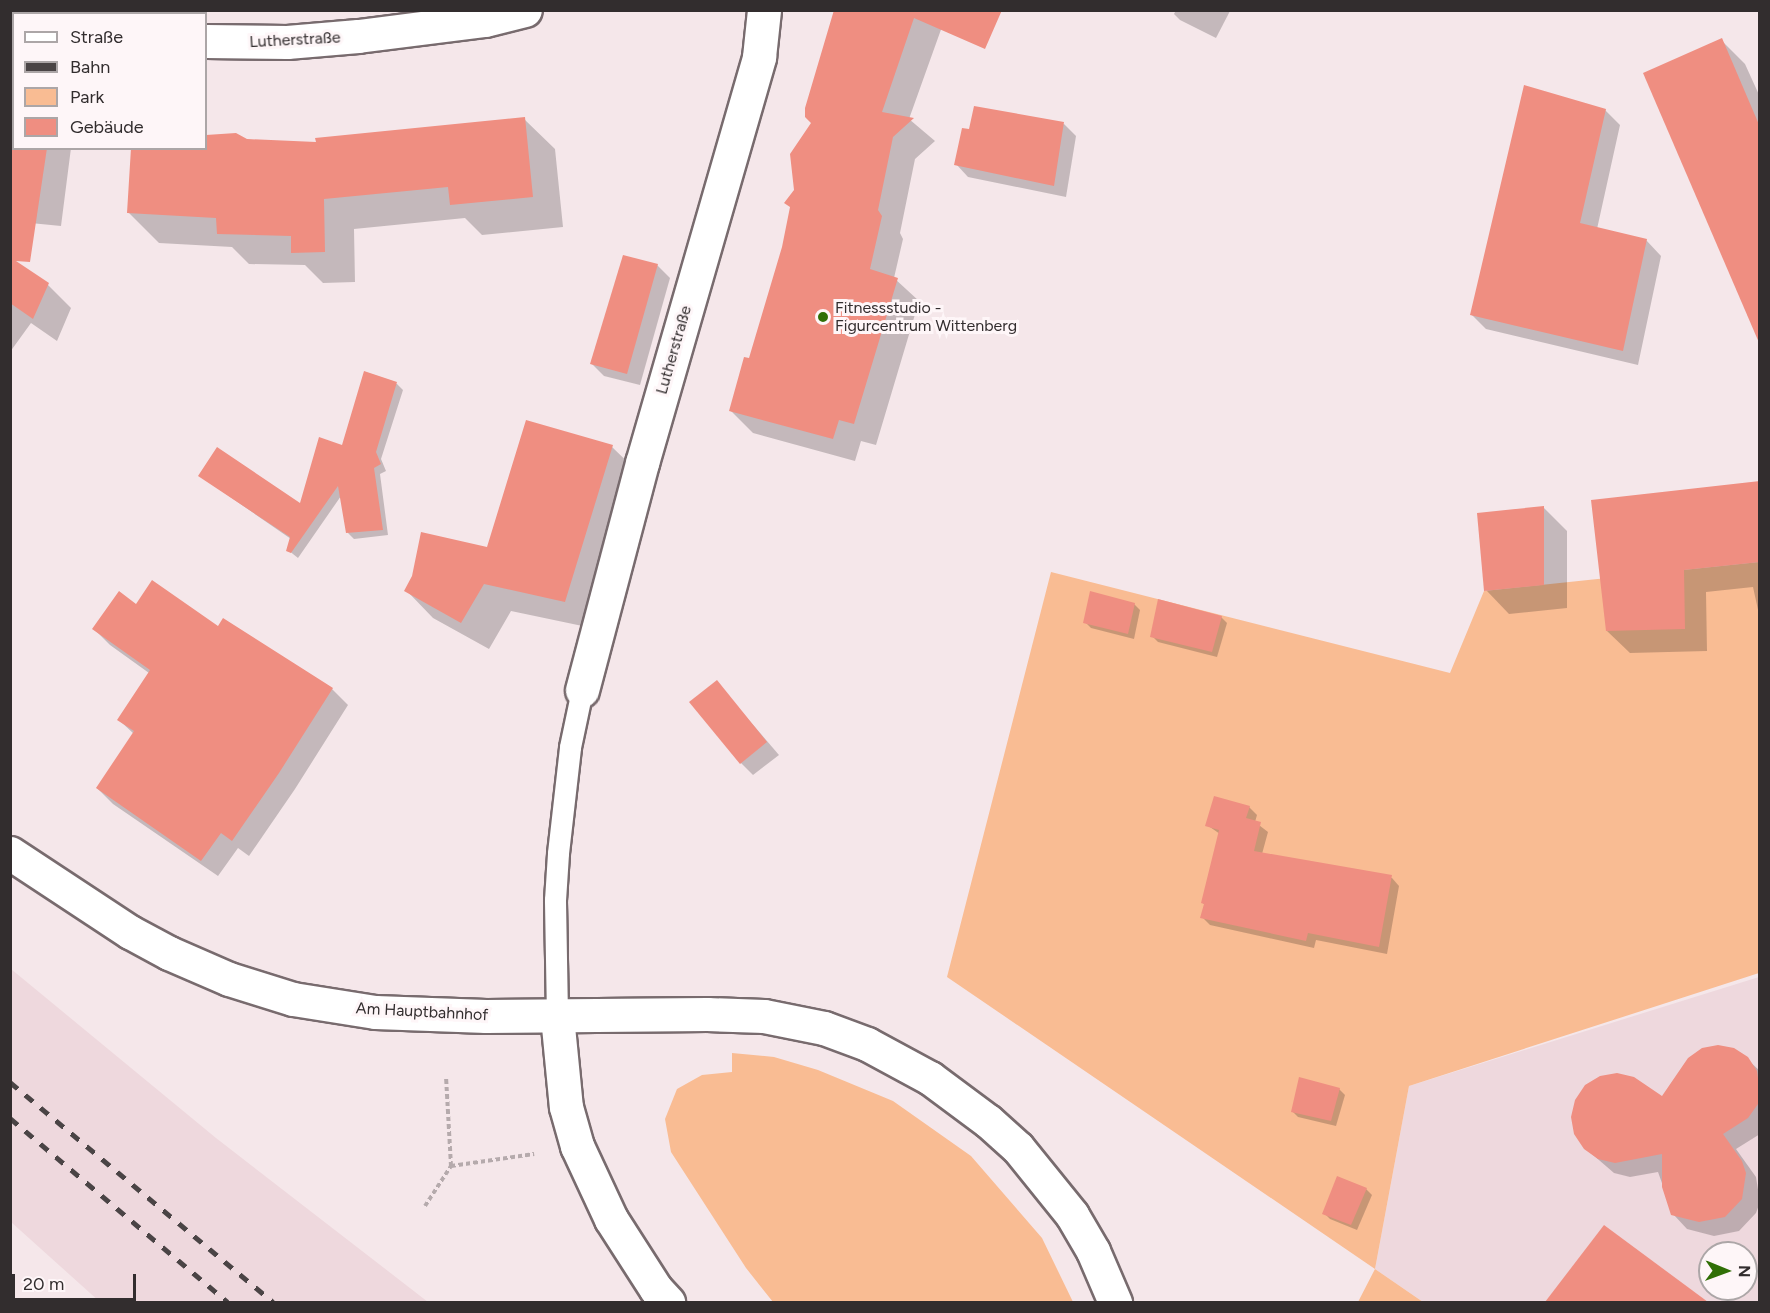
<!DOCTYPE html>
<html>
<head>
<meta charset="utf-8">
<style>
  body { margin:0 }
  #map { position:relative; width:1770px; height:1313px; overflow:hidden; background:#f5e7ea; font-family:Figtree,sans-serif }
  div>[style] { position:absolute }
  .built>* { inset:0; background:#eed8dd }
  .green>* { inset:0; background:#f9bc93 }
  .shadow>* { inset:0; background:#0003 }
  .building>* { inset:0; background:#ef8e81 }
  .path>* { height:4px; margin-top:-2px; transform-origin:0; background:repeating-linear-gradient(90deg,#b5aaac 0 4.5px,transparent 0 7.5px) }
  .roads { filter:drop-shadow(2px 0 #786b6e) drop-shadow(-2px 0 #786b6e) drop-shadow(0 2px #786b6e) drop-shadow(0 -2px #786b6e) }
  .lane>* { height:21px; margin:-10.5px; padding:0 10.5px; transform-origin:10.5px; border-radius:10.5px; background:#fff }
  .street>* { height:33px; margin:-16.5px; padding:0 16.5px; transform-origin:16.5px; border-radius:16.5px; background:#fff }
  .secondary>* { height:33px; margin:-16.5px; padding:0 16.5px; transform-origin:16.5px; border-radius:16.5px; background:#fff }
  .rail>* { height:4.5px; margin-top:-2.25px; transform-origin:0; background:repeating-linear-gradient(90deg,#4a4445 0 10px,transparent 0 20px) }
  .dots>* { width:16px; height:16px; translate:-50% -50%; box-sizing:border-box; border:3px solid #fef6f8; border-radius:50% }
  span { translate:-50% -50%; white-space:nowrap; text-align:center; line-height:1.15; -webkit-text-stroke:6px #fef6f8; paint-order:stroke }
  .street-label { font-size:16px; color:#322d2e }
  .poi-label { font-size:16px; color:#322d2e }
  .left { translate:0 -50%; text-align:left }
  .frame { position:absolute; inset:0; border:12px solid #322d2e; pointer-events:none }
  .legend { position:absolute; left:12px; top:12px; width:195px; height:138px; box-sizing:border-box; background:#fef6f8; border:2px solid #aca6a7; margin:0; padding:8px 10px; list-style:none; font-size:18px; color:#322d2e }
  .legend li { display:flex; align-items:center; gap:12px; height:30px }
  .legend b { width:30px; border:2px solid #aca6a7 }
  .north { position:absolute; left:1698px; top:1241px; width:60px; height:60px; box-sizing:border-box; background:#fef6f8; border:2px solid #aca6a7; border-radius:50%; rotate:91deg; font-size:16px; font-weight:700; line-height:24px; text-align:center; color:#322d2e }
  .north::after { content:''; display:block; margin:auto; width:21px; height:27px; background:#306f06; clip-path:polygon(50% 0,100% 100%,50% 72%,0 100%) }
  .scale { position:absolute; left:12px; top:1274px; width:124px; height:27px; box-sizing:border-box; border:3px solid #322d2e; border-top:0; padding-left:8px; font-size:18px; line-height:21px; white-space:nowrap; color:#322d2e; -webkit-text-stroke:4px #fef6f8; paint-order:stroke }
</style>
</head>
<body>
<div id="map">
  <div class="built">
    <i style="clip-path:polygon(11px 969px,216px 1138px,428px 1302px,100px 1302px,11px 1222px)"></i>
    <i style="clip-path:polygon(evenodd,1759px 977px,1759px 1302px,1423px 1302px,1375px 1269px,1409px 1086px,1759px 977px,1710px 1253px,1746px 1253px,1746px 1289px,1710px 1289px,1710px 1253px)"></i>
  </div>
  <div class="green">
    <i style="clip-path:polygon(1759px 562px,1759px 973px,1409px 1086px,1375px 1269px,1423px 1302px,1358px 1302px,1375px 1269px,947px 977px,1051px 572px,1450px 673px,1484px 591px)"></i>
    <i style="clip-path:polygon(732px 1053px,774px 1057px,818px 1070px,893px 1101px,971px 1156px,1042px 1238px,1073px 1302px,773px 1302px,746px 1268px,671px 1152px,665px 1119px,677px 1089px,702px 1075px,732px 1072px)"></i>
  </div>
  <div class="shadow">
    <i style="clip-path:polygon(835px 10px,948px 10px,909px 119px,935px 141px,915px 159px,900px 233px,903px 239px,894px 278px,919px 301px,876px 445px,861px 441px,855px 461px,753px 433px,731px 411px,750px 359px,783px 247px,813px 123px)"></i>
    <i style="clip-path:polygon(1176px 10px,1230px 10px,1230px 11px,1216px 38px,1180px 20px,1174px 14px)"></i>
    <i style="clip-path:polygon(1721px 40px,1745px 64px,1760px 97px,1760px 341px)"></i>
    <i style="clip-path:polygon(10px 110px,14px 110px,14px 148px,71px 148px,61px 226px,10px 221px)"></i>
    <i style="clip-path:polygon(1605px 110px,1620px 125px,1597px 229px,1646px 240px,1661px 256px,1638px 365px,1486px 329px,1471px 314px)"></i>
    <i style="clip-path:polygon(524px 119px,555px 149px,563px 227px,482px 235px,465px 218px,354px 229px,355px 282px,323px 283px,305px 265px,249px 264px,232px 247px,159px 243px,129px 213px,206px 148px,206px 137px,317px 144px)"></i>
    <i style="clip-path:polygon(1064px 124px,1076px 136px,1066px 197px,968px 177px,956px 164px)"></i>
    <i style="clip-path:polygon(10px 259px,48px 285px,71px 308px,57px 341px,31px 323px,10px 352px)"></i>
    <i style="clip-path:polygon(657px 265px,670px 278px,640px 385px,604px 376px,591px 363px)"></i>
    <i style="clip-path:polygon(365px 373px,397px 384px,403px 390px,381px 459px,386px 471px,380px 474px,388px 535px,354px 539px,348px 533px,341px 496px,298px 558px,288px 550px,291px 539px,200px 476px,301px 506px,343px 447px)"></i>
    <i style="clip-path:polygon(612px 447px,640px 474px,592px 628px,511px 611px,489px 649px,433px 618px,406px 590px,488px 548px)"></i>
    <i style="clip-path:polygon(1760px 482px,1760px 619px,1753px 587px,1706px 592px,1707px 651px,1630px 653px,1607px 631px)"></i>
    <i style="clip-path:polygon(1543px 507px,1567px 531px,1567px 608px,1509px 614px,1486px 590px)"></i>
    <i style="clip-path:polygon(1134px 604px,1140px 610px,1134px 639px,1091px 628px,1085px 622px)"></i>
    <i style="clip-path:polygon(136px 606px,219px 628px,332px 689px,348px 705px,295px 789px,249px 856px,238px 848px,218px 876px,113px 804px,97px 788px,134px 734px,119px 720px,149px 673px,110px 645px,94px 629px)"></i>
    <i style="clip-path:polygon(1221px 617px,1227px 623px,1217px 657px,1158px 642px,1152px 636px)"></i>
    <i style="clip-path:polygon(716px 682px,779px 755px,753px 775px,741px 763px)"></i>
    <i style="clip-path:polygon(1249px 807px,1257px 815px,1255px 822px,1268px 832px,1262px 854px,1392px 878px,1399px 886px,1387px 954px,1316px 940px,1314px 948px,1210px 925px,1202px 917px,1205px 905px,1203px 903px,1220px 834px,1207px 825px)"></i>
    <i style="clip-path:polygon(1747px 1059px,1760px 1071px,1760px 1134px,1736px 1149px,1756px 1177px,1760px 1202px,1756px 1213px,1739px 1231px,1714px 1236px,1687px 1229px,1673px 1214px,1658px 1172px,1630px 1177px,1614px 1173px,1585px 1148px,1662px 1098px)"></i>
    <i style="clip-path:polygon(1339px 1089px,1345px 1095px,1336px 1126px,1298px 1117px,1292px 1111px)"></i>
    <i style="clip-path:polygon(1366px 1189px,1372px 1195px,1357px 1230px,1330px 1219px,1324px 1213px)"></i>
    <i style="clip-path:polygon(1604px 1227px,1705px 1302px,1550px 1302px)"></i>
  </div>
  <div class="building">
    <i style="clip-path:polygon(834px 10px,1002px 10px,985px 49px,914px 18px,882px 112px,914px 118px,893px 137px,878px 210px,882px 216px,870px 269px,898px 278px,854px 424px,839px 420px,833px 439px,729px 411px,744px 357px,749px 358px,782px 247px,790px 207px,784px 203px,794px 190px,790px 154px,811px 123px,805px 117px,805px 108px)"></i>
    <i style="clip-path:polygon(1722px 38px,1760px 127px,1760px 345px,1643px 73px)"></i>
    <i style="clip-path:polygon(1524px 85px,1606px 109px,1580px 223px,1647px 239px,1623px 351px,1470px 315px)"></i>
    <i style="clip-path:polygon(974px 106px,1064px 122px,1054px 186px,954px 165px,962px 128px,969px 129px)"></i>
    <i style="clip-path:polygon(525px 117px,533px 197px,450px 205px,448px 187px,324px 199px,325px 252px,291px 253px,291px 236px,217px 234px,216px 218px,127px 213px,131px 148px,206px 148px,206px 135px,236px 133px,247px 139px,316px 142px,315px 138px)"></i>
    <i style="clip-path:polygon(10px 148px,47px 148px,30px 262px,16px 261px,49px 283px,33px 319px,10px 303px)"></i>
    <i style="clip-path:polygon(623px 255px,658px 264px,627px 374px,590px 364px)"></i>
    <i style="clip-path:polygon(364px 371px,397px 382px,376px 452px,381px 464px,374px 468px,383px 530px,346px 533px,338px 486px,291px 553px,286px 551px,290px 537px,198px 476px,217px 447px,300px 503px,319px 437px,342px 445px)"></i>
    <i style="clip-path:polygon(526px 420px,613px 445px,565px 602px,484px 584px,461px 623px,404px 591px,412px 576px,421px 532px,487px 547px)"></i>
    <i style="clip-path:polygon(1760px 481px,1760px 562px,1684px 570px,1685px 629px,1606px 631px,1591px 500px)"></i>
    <i style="clip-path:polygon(1544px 506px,1544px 585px,1484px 591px,1477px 513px)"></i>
    <i style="clip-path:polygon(152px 580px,218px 626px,223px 618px,333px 688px,279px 773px,232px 841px,221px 833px,201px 861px,96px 788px,134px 731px,117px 720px,150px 670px,92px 629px,119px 591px,136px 604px)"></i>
    <i style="clip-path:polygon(1090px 591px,1135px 603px,1128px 634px,1083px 623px)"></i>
    <i style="clip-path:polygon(1158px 599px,1222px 616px,1212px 652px,1150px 637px)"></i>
    <i style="clip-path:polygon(717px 680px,767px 742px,740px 764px,689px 702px)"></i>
    <i style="clip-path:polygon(1214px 796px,1250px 806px,1246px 818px,1261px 822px,1254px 851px,1392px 875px,1379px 947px,1308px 933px,1306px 941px,1200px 918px,1204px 904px,1201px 903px,1219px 830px,1205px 826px)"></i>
    <i style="clip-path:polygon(1718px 1045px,1734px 1048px,1748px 1057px,1757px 1071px,1760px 1093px,1758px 1104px,1748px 1118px,1723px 1134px,1742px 1161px,1746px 1173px,1742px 1199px,1725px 1217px,1699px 1222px,1671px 1215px,1662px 1187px,1662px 1154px,1615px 1163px,1598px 1159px,1584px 1149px,1574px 1134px,1571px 1117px,1575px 1100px,1585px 1085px,1600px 1076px,1617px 1073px,1634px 1077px,1662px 1096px,1688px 1058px,1702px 1048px)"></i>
    <i style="clip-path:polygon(1299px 1077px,1340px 1088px,1331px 1121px,1291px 1112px)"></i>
    <i style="clip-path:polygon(1337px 1176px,1367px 1188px,1351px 1225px,1322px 1214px)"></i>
    <i style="clip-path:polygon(1604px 1225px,1708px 1302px,1545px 1302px)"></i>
  </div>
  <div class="path">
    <i style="left:451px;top:1166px;width:84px;rotate:-8.2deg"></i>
    <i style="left:425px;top:1206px;width:48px;rotate:-57deg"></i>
    <i style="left:451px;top:1166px;width:90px;rotate:-93.2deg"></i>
  </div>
  <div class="roads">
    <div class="lane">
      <i style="left:557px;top:1016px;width:116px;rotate:-91deg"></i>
      <i style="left:555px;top:900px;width:47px;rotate:-86.3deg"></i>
      <i style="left:558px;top:853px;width:107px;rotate:-83.5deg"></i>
      <i style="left:570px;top:747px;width:58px;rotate:-78.1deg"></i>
    </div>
    <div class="street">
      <i style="left:582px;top:690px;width:235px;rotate:-75.2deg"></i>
      <i style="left:642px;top:463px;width:423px;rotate:-73.9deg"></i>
      <i style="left:759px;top:57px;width:47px;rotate:-83.9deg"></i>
    </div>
    <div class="secondary">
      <i style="left:10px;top:23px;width:4px"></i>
      <i style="left:206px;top:41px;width:81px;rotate:0.7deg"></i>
      <i style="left:287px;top:42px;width:71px;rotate:-4.8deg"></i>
      <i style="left:358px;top:36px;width:128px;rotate:-7.2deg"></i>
      <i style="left:485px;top:20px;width:41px;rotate:-14deg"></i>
      <i style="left:10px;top:853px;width:144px;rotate:33.4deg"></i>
      <i style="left:130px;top:932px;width:44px;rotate:28.3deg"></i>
      <i style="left:169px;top:953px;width:65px;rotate:23.4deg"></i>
      <i style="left:229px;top:979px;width:67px;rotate:17.4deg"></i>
      <i style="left:293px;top:999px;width:83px;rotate:9deg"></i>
      <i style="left:375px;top:1012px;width:111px;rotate:2.1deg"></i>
      <i style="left:486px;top:1016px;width:221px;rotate:-0.5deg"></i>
      <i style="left:707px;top:1014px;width:57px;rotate:2deg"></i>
      <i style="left:764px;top:1016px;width:61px;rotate:11.3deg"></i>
      <i style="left:824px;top:1028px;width:46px;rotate:20.4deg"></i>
      <i style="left:867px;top:1044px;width:72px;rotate:28.4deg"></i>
      <i style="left:930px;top:1078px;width:72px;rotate:36.6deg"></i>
      <i style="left:988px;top:1121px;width:40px;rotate:42deg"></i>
      <i style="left:1018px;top:1148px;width:86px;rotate:51.1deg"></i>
      <i style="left:1072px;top:1215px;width:42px;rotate:59.7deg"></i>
      <i style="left:1093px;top:1251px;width:56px;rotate:66.7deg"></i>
      <i style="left:557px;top:1016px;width:91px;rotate:84.4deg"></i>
      <i style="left:566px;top:1107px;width:41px;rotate:74.2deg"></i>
      <i style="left:577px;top:1146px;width:81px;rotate:65deg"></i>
      <i style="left:611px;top:1219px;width:83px;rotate:57.3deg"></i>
      <i style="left:656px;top:1289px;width:18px;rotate:47deg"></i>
    </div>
  </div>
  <div class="rail">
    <i style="left:10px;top:1082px;width:343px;rotate:39.9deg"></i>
    <i style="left:10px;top:1118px;width:285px;rotate:40.2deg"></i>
  </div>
  <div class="dots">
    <i style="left:823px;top:317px;background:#306f06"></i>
  </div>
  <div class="street-label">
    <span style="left:295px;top:40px;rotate:-3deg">Lutherstraße</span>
    <span style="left:674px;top:350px;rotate:-74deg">Lutherstraße</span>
    <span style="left:422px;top:1012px;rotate:3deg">Am Hauptbahnhof</span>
  </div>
  <div class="poi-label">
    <span class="left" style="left:835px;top:317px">Fitnessstudio -<br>Figurcentrum Wittenberg</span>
  </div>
  <div class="frame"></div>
  <ul class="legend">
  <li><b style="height:8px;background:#fff"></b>Straße</li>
  <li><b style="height:8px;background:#4a4445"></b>Bahn</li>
  <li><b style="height:16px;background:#f9bc93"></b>Park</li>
  <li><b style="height:16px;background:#ef8e81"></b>Gebäude</li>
  </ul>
  <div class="north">N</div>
  <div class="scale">20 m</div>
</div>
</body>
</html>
